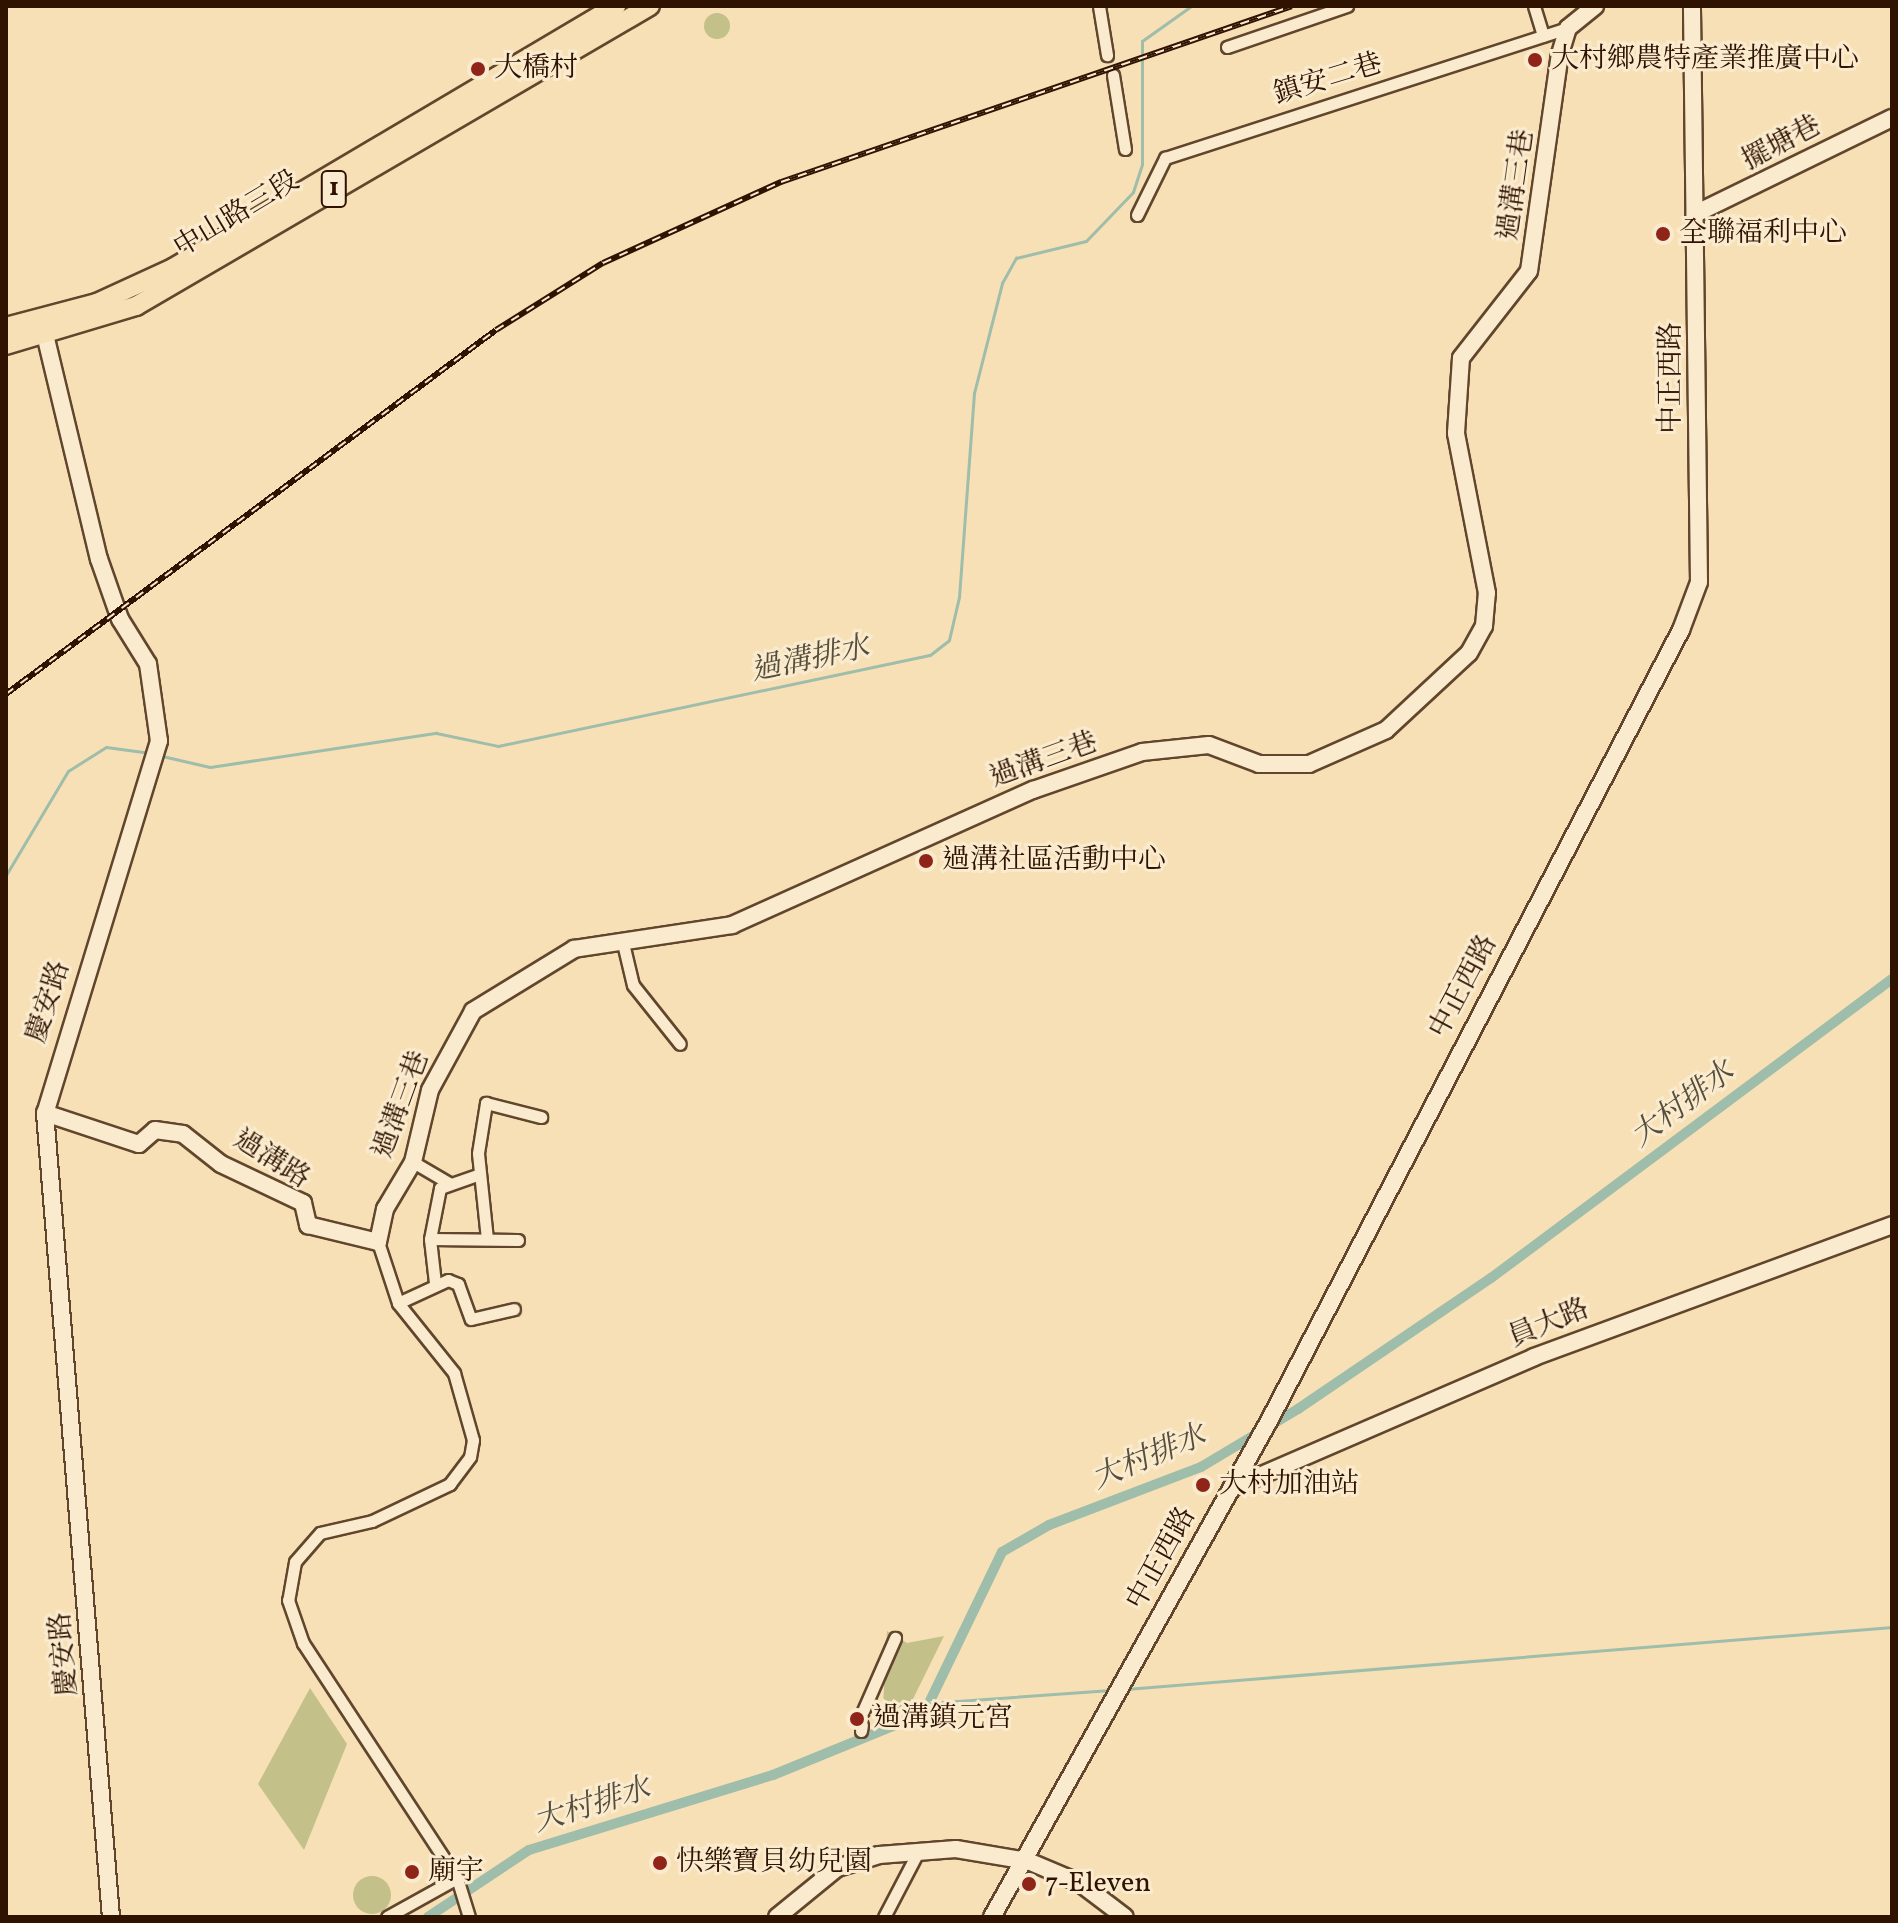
<!DOCTYPE html>
<html>
<head>
<meta charset="utf-8">
<style>
  body { margin:0 }
  #map { position:relative; width:1898px; height:1923px; overflow:hidden; background:#f7e0b5; font-family:Vollkorn,"Noto Serif TC",serif }
  div>[style] { position:absolute }
  .green>* { inset:0; background:#c3c089 }
  .round { border-radius:50% }
  .stream>* { height:3px; margin:-1.5px; padding:0 1.5px; transform-origin:1.5px; border-radius:1.5px; background:#9ebdaa }
  .canal>* { height:10px; margin:-5px; padding:0 5px; transform-origin:5px; border-radius:5px; background:#9ebdaa }
  .roads { filter:drop-shadow(2px 0 #61462d) drop-shadow(-2px 0 #61462d) drop-shadow(0 2px #61462d) drop-shadow(0 -2px #61462d) }
  .street>* { height:11px; margin:-5.5px; padding:0 5.5px; transform-origin:5.5px; border-radius:5.5px; background:#faebcf }
  .secondary>* { height:16px; margin:-8px; padding:0 8px; transform-origin:8px; border-radius:8px; background:#faebcf }
  .primary>* { height:18px; margin:-9px; padding:0 9px; transform-origin:9px; border-radius:9px; background:#f7e0b5 }
  .rail>* { height:6px; margin-top:-3px; transform-origin:0; background:repeating-linear-gradient(90deg,#faebcf 0 9px,#2f1200 0 18px); box-sizing:border-box; border-block:2px solid #2f1200 }
  .dots>* { width:22px; height:22px; translate:-50% -50%; box-sizing:border-box; border:4px solid #faebcf; border-radius:50% }
  span { translate:-50% -50%; white-space:nowrap; text-align:center; line-height:1.15; -webkit-text-stroke:6px #faebcf; paint-order:stroke }
  .shield-label span { padding:2px 6px; background:#faebcf; border:2px solid; border-radius:6px; -webkit-text-stroke-width:0 }
  .shield-label { font-size:26px; color:#2f1200; font-weight:700 }
  .poi-label { font-size:28px; color:#2f1200 }
  .left { translate:0 -50%; text-align:left }
  .street-label { font-size:28px; color:#2f1200 }
  .water-label { font-size:30px; color:#564e3c; font-style:italic }
  .frame { position:absolute; inset:0; border:8px solid #2f1200; pointer-events:none }
</style>
</head>
<body>
<div id="map">
  <div class="green">
    <i class="round" style="left:704px;top:13px;width:26px;height:26px"></i>
    <i style="clip-path:polygon(887px 1631px,907px 1643px,944px 1636px,913px 1699px,889px 1715px,883px 1707px)"></i>
    <i style="clip-path:polygon(310px 1688px,347px 1744px,304px 1850px,258px 1784px)"></i>
    <i class="round" style="left:353px;top:1876px;width:38px;height:38px"></i>
  </div>
  <div class="stream">
    <i style="left:162px;top:756px;width:49px;rotate:12.9deg"></i>
    <i style="left:210px;top:767px;width:229px;rotate:-8.6deg"></i>
    <i style="left:436px;top:733px;width:63px;rotate:11.8deg"></i>
    <i style="left:498px;top:746px;width:441px;rotate:-11.9deg"></i>
    <i style="left:930px;top:655px;width:24px;rotate:-38deg"></i>
    <i style="left:949px;top:640px;width:44px;rotate:-76.9deg"></i>
    <i style="left:959px;top:597px;width:205px;rotate:-85.8deg"></i>
    <i style="left:974px;top:393px;width:114px;rotate:-75.7deg"></i>
    <i style="left:1002px;top:283px;width:29px;rotate:-61deg"></i>
    <i style="left:1016px;top:258px;width:72px;rotate:-13.7deg"></i>
    <i style="left:1086px;top:241px;width:68px;rotate:-46.2deg"></i>
    <i style="left:1133px;top:192px;width:29px;rotate:-72deg"></i>
    <i style="left:1142px;top:164px;width:123px;rotate:-90deg"></i>
    <i style="left:1142px;top:41px;width:60px;rotate:-35.5deg"></i>
    <i style="left:6px;top:875px;width:121px;rotate:-59.2deg"></i>
    <i style="left:68px;top:771px;width:45px;rotate:-32.3deg"></i>
    <i style="left:106px;top:747px;width:45px;rotate:7.6deg"></i>
    <i style="left:1126px;top:1689px;width:769px;rotate:-4.63deg"></i>
    <i style="left:929px;top:1703px;width:182px;rotate:-4.1deg"></i>
  </div>
  <div class="canal">
    <i style="left:428px;top:1917px;width:121px;rotate:-33.6deg"></i>
    <i style="left:529px;top:1850px;width:255px;rotate:-17.1deg"></i>
    <i style="left:773px;top:1775px;width:153px;rotate:-22.2deg"></i>
    <i style="left:915px;top:1717px;width:20px;rotate:-45deg"></i>
    <i style="left:929px;top:1703px;width:168px;rotate:-64.2deg"></i>
    <i style="left:1002px;top:1552px;width:54px;rotate:-29.9deg"></i>
    <i style="left:1049px;top:1525px;width:163px;rotate:-20.9deg"></i>
    <i style="left:1201px;top:1467px;width:113px;rotate:-30.9deg"></i>
    <i style="left:1298px;top:1409px;width:233px;rotate:-34.2deg"></i>
    <i style="left:1491px;top:1278px;width:500px;rotate:-36.71deg"></i>
  </div>
  <div class="roads">
    <div class="street">
      <i style="left:1099px;top:6px;width:50px;rotate:80.7deg"></i>
      <i style="left:1534px;top:6px;width:31px;rotate:73deg"></i>
      <i style="left:1227px;top:47px;width:127px;rotate:-18.9deg"></i>
      <i style="left:1113px;top:75px;width:75px;rotate:80.8deg"></i>
      <i style="left:1137px;top:215px;width:64px;rotate:-63.8deg"></i>
      <i style="left:1165px;top:158px;width:423px;rotate:-17.9deg"></i>
      <i style="left:622px;top:939px;width:47px;rotate:76.6deg"></i>
      <i style="left:633px;top:985px;width:75px;rotate:51.5deg"></i>
      <i style="left:413px;top:1162px;width:42px;rotate:30.3deg"></i>
      <i style="left:430px;top:1239px;width:88px;rotate:0.7deg"></i>
      <i style="left:487px;top:1239px;width:86px;rotate:-96deg"></i>
      <i style="left:478px;top:1153px;width:51px;rotate:-80.9deg"></i>
      <i style="left:486px;top:1103px;width:57px;rotate:14.3deg"></i>
      <i style="left:378px;top:1242px;width:64px;rotate:71.8deg"></i>
      <i style="left:398px;top:1303px;width:90px;rotate:51.3deg"></i>
      <i style="left:454px;top:1373px;width:70px;rotate:74.2deg"></i>
      <i style="left:473px;top:1440px;width:17px;rotate:100deg"></i>
      <i style="left:470px;top:1457px;width:34px;rotate:127deg"></i>
      <i style="left:450px;top:1484px;width:86px;rotate:154.6deg"></i>
      <i style="left:372px;top:1521px;width:53px;rotate:167deg"></i>
      <i style="left:320px;top:1533px;width:38px;rotate:131deg"></i>
      <i style="left:295px;top:1562px;width:39px;rotate:100deg"></i>
      <i style="left:288px;top:1600px;width:46px;rotate:70.8deg"></i>
      <i style="left:303px;top:1643px;width:281px;rotate:56.8deg"></i>
      <i style="left:457px;top:1878px;width:80px;rotate:150.9deg"></i>
      <i style="left:435px;top:1283px;width:44px;rotate:-96.5deg"></i>
      <i style="left:430px;top:1239px;width:52px;rotate:-78.9deg"></i>
      <i style="left:440px;top:1188px;width:42px;rotate:-19.3deg"></i>
      <i style="left:398px;top:1303px;width:55px;rotate:-24.7deg"></i>
      <i style="left:448px;top:1280px;width:11px;rotate:22deg"></i>
      <i style="left:458px;top:1284px;width:37px;rotate:70deg"></i>
      <i style="left:471px;top:1319px;width:44px;rotate:-13.1deg"></i>
      <i style="left:863px;top:1711px;width:80px;rotate:-66.3deg"></i>
      <i style="left:861px;top:1731px;width:6px;rotate:-81deg"></i>
      <i style="left:457px;top:1878px;width:41px;rotate:72.9deg"></i>
      <i style="left:884px;top:1917px;width:73px;rotate:-62.4deg"></i>
    </div>
    <div class="secondary">
      <i style="left:1695px;top:214px;width:219px;rotate:-26deg"></i>
      <i style="left:42px;top:322px;width:244px;rotate:76.5deg"></i>
      <i style="left:99px;top:559px;width:64px;rotate:70.7deg"></i>
      <i style="left:120px;top:619px;width:53px;rotate:58.1deg"></i>
      <i style="left:148px;top:664px;width:78px;rotate:81.9deg"></i>
      <i style="left:159px;top:741px;width:389px;rotate:107deg"></i>
      <i style="left:45px;top:1113px;width:807px;rotate:85.31deg"></i>
      <i style="left:45px;top:1113px;width:99px;rotate:18.3deg"></i>
      <i style="left:139px;top:1144px;width:21px;rotate:-41deg"></i>
      <i style="left:155px;top:1130px;width:28px;rotate:8deg"></i>
      <i style="left:183px;top:1134px;width:48px;rotate:38.3deg"></i>
      <i style="left:221px;top:1164px;width:91px;rotate:25.4deg"></i>
      <i style="left:303px;top:1203px;width:23px;rotate:77deg"></i>
      <i style="left:308px;top:1225px;width:72px;rotate:13.7deg"></i>
      <i style="left:378px;top:1242px;width:34px;rotate:-78deg"></i>
      <i style="left:385px;top:1209px;width:55px;rotate:-59.2deg"></i>
      <i style="left:413px;top:1162px;width:74px;rotate:-76.7deg"></i>
      <i style="left:430px;top:1090px;width:90px;rotate:-61.4deg"></i>
      <i style="left:473px;top:1011px;width:119px;rotate:-31.5deg"></i>
      <i style="left:574px;top:949px;width:160px;rotate:-8.6deg"></i>
      <i style="left:732px;top:925px;width:330px;rotate:-24.2deg"></i>
      <i style="left:1033px;top:790px;width:115px;rotate:-19.2deg"></i>
      <i style="left:1142px;top:752px;width:67px;rotate:-6deg"></i>
      <i style="left:1209px;top:745px;width:53px;rotate:20.8deg"></i>
      <i style="left:1259px;top:764px;width:50px"></i>
      <i style="left:1309px;top:764px;width:84px;rotate:-23.8deg"></i>
      <i style="left:1386px;top:730px;width:113px;rotate:-42.9deg"></i>
      <i style="left:1469px;top:653px;width:31px;rotate:-61deg"></i>
      <i style="left:1484px;top:626px;width:33px;rotate:-85deg"></i>
      <i style="left:1487px;top:593px;width:163px;rotate:-101deg"></i>
      <i style="left:1456px;top:433px;width:75px;rotate:-86.2deg"></i>
      <i style="left:1461px;top:358px;width:110px;rotate:-52deg"></i>
      <i style="left:1529px;top:271px;width:219px;rotate:-81.9deg"></i>
      <i style="left:1560px;top:54px;width:27px;rotate:-73deg"></i>
      <i style="left:1568px;top:28px;width:35px;rotate:-39deg"></i>
      <i style="left:1232px;top:1488px;width:329px;rotate:-23.4deg"></i>
      <i style="left:1534px;top:1357px;width:382px;rotate:-20.2deg"></i>
      <i style="left:777px;top:1917px;width:77px;rotate:-39.2deg"></i>
      <i style="left:837px;top:1868px;width:44px;rotate:-17.2deg"></i>
      <i style="left:879px;top:1855px;width:77px;rotate:-4.5deg"></i>
      <i style="left:956px;top:1849px;width:73px;rotate:9.5deg"></i>
      <i style="left:1028px;top:1861px;width:56px;rotate:22.9deg"></i>
      <i style="left:1080px;top:1883px;width:56px;rotate:37.1deg"></i>
      <i style="left:992px;top:1917px;width:568px;rotate:-60.82deg"></i>
      <i style="left:1269px;top:1421px;width:892px;rotate:-62.49deg"></i>
      <i style="left:1681px;top:630px;width:51px;rotate:-69.4deg"></i>
      <i style="left:1699px;top:582px;width:576px;rotate:-90.7deg"></i>
    </div>
    <div class="primary">
      <i style="left:6px;top:327px;width:94px;rotate:-14.8deg"></i>
      <i style="left:97px;top:303px;width:84px;rotate:-24.7deg"></i>
      <i style="left:173px;top:268px;width:515px;rotate:-30.6deg"></i>
      <i style="left:6px;top:345px;width:136px;rotate:-16.7deg"></i>
      <i style="left:136px;top:306px;width:595px;rotate:-30.27deg"></i>
    </div>
  </div>
  <div class="rail">
    <i style="left:6px;top:694px;width:610px;rotate:-36.61deg"></i>
    <i style="left:496px;top:330px;width:126px;rotate:-32.1deg"></i>
    <i style="left:603px;top:263px;width:196px;rotate:-24.5deg"></i>
    <i style="left:781px;top:182px;width:540px;rotate:-19deg"></i>
  </div>
  <div class="dots">
    <i style="left:1535px;top:60px;background:#8f2418"></i>
    <i style="left:478px;top:69px;background:#8f2418"></i>
    <i style="left:1663px;top:234px;background:#8f2418"></i>
    <i style="left:926px;top:861px;background:#8f2418"></i>
    <i style="left:1203px;top:1485px;background:#8f2418"></i>
    <i style="left:857px;top:1719px;background:#8f2418"></i>
    <i style="left:660px;top:1863px;background:#8f2418"></i>
    <i style="left:412px;top:1872px;background:#8f2418"></i>
    <i style="left:1029px;top:1884px;background:#8f2418"></i>
  </div>
  <div class="shield-label">
    <span style="left:334px;top:189px">1</span>
  </div>
  <div class="poi-label">
    <span class="left" style="left:1551px;top:60px">大村鄉農特產業推廣中心</span>
    <span class="left" style="left:494px;top:69px">大橋村</span>
    <span class="left" style="left:1679px;top:234px">全聯福利中心</span>
    <span class="left" style="left:942px;top:861px">過溝社區活動中心</span>
    <span class="left" style="left:1219px;top:1485px">大村加油站</span>
    <span class="left" style="left:873px;top:1719px">過溝鎮元宮</span>
    <span class="left" style="left:676px;top:1863px">快樂寶貝幼兒園</span>
    <span class="left" style="left:428px;top:1872px">廟宇</span>
    <span class="left" style="left:1045px;top:1884px">7-Eleven</span>
  </div>
  <div class="street-label">
    <span style="left:1328px;top:80px;rotate:-17deg">鎮安二巷</span>
    <span style="left:1782px;top:144px;rotate:-28deg">擺塘巷</span>
    <span style="left:1517px;top:185px;rotate:-82deg">過溝三巷</span>
    <span style="left:237px;top:215px;rotate:-31deg">中山路三段</span>
    <span style="left:1672px;top:378px;rotate:-90deg">中正西路</span>
    <span style="left:1044px;top:761px;rotate:-20deg">過溝三巷</span>
    <span style="left:1464px;top:987px;rotate:-62deg">中正西路</span>
    <span style="left:49px;top:1002px;rotate:-72deg">慶安路</span>
    <span style="left:402px;top:1105px;rotate:-70deg">過溝三巷</span>
    <span style="left:271px;top:1160px;rotate:32deg">過溝路</span>
    <span style="left:1549px;top:1324px;rotate:-22deg">員大路</span>
    <span style="left:1162px;top:1559px;rotate:-61deg">中正西路</span>
    <span style="left:65px;top:1654px;rotate:-95deg">慶安路</span>
  </div>
  <div class="water-label">
    <span style="left:810px;top:660px;rotate:-12deg">過溝排水</span>
    <span style="left:1683px;top:1105px;rotate:-37deg">大村排水</span>
    <span style="left:1149px;top:1458px;rotate:-23deg">大村排水</span>
    <span style="left:592px;top:1806px;rotate:-17deg">大村排水</span>
  </div>
  <div class="frame"></div>
</div>
</body>
</html>
